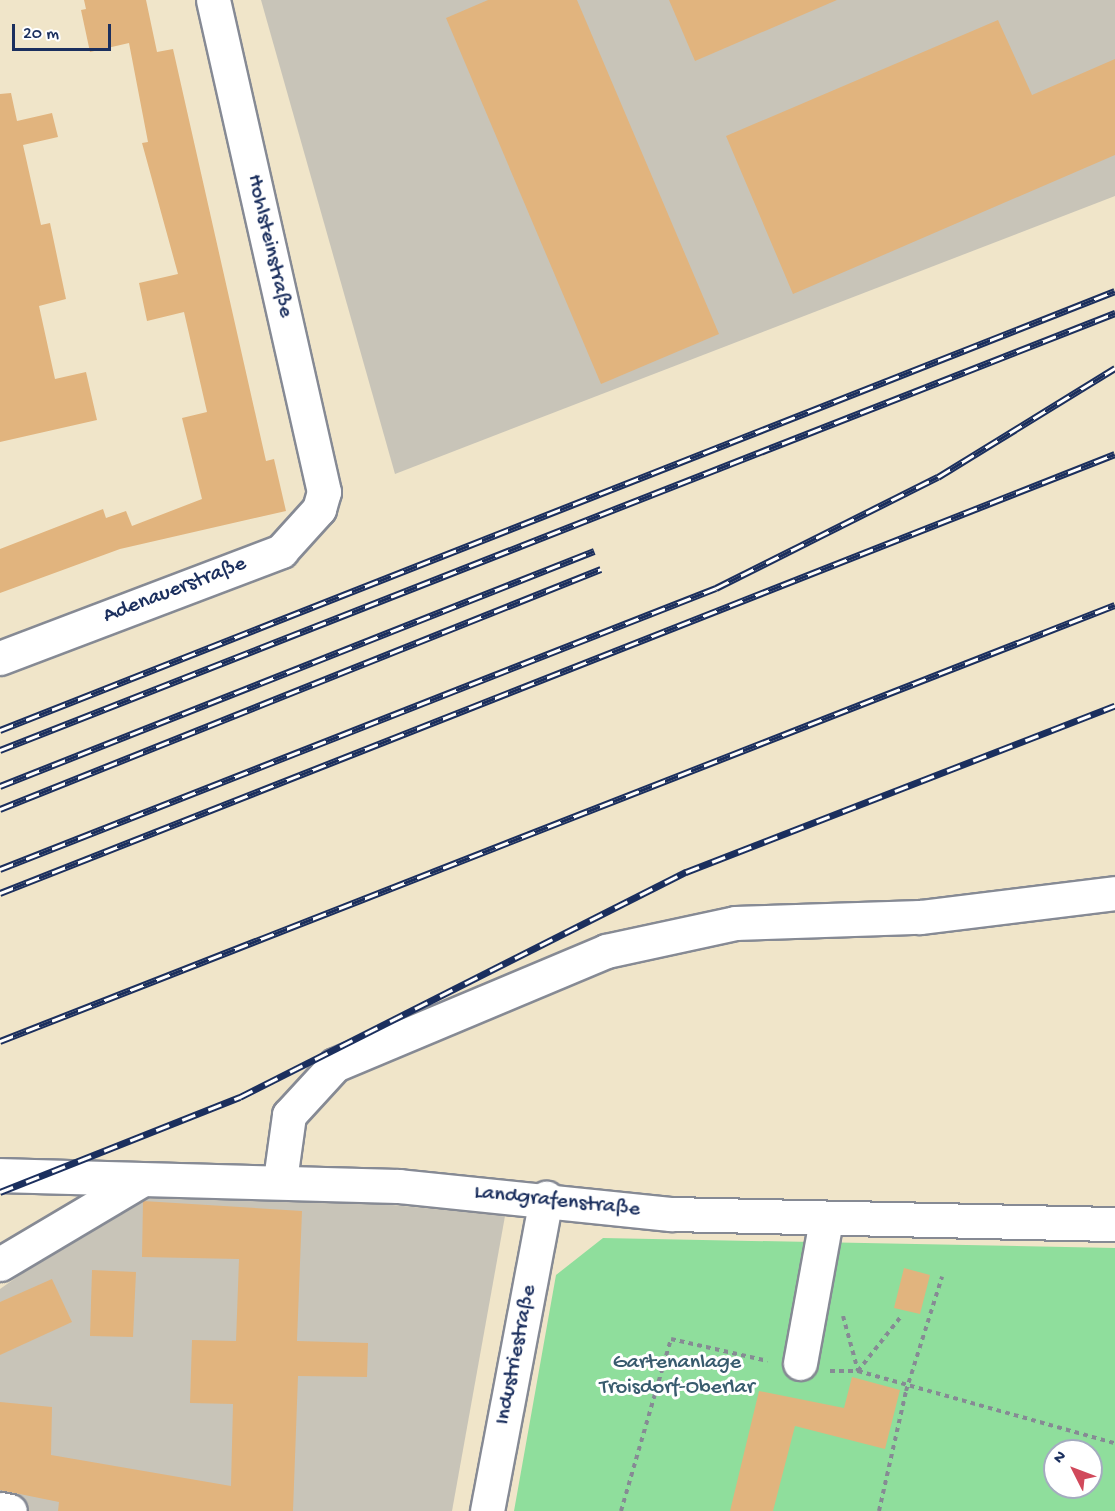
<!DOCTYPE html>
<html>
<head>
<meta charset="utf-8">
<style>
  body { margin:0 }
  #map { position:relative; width:1115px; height:1511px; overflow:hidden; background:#f0e5c9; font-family:"Gochi Hand",sans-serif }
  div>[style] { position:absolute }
  .industrial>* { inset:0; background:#c8c4b8 }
  .green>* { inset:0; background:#8fde9c }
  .building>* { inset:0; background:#e1b47e }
  .path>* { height:4px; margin-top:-2px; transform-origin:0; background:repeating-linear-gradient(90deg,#868a94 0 4.5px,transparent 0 9px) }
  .roads { filter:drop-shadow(2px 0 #868a94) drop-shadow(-2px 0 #868a94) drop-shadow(0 2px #868a94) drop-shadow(0 -2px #868a94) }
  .minor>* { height:33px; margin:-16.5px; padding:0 16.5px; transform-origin:16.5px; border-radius:16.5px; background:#fff }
  .rail>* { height:7px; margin-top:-3.5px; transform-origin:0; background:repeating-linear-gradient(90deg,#fff 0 14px,#1b2f5e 0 28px); box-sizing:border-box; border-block:2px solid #1b2f5e }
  span { translate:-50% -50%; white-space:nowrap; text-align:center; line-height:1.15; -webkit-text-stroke:6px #fff; paint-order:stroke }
  .street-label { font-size:22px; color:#1b2f5e }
  .park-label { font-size:22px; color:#385b6e }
  .north { position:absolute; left:1043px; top:1439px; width:60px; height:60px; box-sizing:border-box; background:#fff; border:2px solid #a4acbf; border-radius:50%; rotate:312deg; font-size:16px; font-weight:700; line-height:24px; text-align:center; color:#1b2f5e }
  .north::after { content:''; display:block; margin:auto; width:21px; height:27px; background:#d1495b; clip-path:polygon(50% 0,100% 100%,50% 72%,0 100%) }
  .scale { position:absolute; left:12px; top:24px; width:99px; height:27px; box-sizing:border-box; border:3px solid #1b2f5e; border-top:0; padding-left:8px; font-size:18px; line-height:21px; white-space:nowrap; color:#1b2f5e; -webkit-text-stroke:4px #fff; paint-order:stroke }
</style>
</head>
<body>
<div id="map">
  <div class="industrial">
    <i style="clip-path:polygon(261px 0,1115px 0,1115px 196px,395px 474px)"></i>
    <i style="clip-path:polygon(137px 1193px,291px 1195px,505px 1216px,452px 1511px,0 1511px,0 1289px)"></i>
  </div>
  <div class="green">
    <i style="clip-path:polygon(evenodd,603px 1238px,1115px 1248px,1115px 1511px,514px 1511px,556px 1275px,603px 1238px,1055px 1451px,1091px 1451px,1091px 1487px,1055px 1487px,1055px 1451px)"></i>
  </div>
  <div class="building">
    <i style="clip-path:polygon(84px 0,146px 0,157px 52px,173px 49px,266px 461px,274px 459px,286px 511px,120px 549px,0 593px,0 549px,103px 509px,106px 518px,126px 511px,132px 526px,202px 499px,182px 418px,207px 412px,184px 312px,147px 321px,139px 283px,178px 274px,142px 143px,148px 142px,129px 43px,90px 52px,81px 10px,86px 9px)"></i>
    <i style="clip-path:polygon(488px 0,577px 0,719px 334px,601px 384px,446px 18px)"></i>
    <i style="clip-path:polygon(669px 0,837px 0,695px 61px)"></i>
    <i style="clip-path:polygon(998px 20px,1032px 95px,1115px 59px,1115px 155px,793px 294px,726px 136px)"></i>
    <i style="clip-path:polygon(11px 93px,17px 121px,52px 113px,58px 137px,23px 145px,41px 225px,50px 223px,66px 299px,39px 306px,55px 379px,86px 372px,97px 420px,0 442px,0 94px)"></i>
    <i style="clip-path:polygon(143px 1201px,302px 1211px,297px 1341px,368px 1343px,367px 1377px,298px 1376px,293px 1511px,58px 1511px,59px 1502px,0 1490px,0 1402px,52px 1407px,51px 1455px,231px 1486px,233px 1404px,190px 1403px,192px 1340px,236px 1341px,239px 1259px,142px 1257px)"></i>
    <i style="clip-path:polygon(904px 1268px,930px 1275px,920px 1314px,894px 1308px)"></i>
    <i style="clip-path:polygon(92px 1270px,136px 1272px,133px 1337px,90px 1336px)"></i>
    <i style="clip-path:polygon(52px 1279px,72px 1322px,0 1355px,0 1302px)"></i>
    <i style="clip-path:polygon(852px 1377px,900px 1390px,885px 1449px,795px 1426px,773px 1511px,730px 1511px,759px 1391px,844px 1408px)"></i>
  </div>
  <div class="path">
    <i style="left:843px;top:1316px;width:57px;rotate:74.7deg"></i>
    <i style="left:858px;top:1371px;width:71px;rotate:-51.8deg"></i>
    <i style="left:830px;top:1371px;width:28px"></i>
    <i style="left:858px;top:1371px;width:267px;rotate:15.7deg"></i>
    <i style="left:621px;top:1511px;width:179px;rotate:-73.8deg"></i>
    <i style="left:671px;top:1339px;width:99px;rotate:12.8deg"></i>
    <i style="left:879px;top:1511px;width:123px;rotate:-77.3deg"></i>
    <i style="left:906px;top:1391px;width:120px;rotate:-72.5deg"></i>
  </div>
  <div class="roads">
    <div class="minor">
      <i style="left:0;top:658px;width:301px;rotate:-20.8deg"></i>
      <i style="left:281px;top:551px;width:57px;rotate:-47.9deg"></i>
      <i style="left:319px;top:509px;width:18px;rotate:-74deg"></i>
      <i style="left:324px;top:492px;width:504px;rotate:-102.71deg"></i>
      <i style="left:0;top:1175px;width:399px;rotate:1.6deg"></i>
      <i style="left:399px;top:1186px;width:273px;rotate:5.9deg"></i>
      <i style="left:671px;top:1214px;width:444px;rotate:1.3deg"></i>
      <i style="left:280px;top:1180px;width:66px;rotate:-82.1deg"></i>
      <i style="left:289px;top:1115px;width:68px;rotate:-47.4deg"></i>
      <i style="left:335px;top:1065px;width:294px;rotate:-22.8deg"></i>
      <i style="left:606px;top:951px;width:132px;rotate:-12.2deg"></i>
      <i style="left:735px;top:923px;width:185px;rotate:-1.9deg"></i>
      <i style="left:920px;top:917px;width:196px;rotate:-7deg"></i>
      <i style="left:0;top:1264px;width:163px;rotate:-30.7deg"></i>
      <i style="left:800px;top:1363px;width:145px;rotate:-79.7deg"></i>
      <i style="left:0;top:1509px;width:10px;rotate:11deg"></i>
      <i style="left:487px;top:1511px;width:319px;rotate:-79.3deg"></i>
    </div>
  </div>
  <div class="rail">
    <i style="left:0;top:730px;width:1198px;rotate:-21.49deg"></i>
    <i style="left:0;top:750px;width:1198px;rotate:-21.4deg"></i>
    <i style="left:0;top:786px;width:639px;rotate:-21.58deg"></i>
    <i style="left:0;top:809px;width:647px;rotate:-21.77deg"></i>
    <i style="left:0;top:869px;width:769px;rotate:-21.43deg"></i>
    <i style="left:716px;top:588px;width:248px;rotate:-26.6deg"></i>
    <i style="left:938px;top:477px;width:208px;rotate:-31.6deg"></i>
    <i style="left:0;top:893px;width:1198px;rotate:-21.49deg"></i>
    <i style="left:0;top:1041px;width:1197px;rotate:-21.36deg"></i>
    <i style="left:0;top:1192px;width:258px;rotate:-21.6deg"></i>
    <i style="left:240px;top:1097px;width:500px;rotate:-26.8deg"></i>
    <i style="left:686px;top:872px;width:460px;rotate:-21.2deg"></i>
  </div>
  <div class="street-label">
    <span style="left:269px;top:246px;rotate:77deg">Hohlsteinstraße</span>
    <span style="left:175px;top:591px;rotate:-21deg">Adenauerstraße</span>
    <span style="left:557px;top:1202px;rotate:6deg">Landgrafenstraße</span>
    <span style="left:517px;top:1355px;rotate:-79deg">Industriestraße</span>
  </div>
  <div class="park-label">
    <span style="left:677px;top:1376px">Gartenanlage<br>Troisdorf-Oberlar</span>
  </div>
  <div class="north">N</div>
  <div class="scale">20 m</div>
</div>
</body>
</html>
